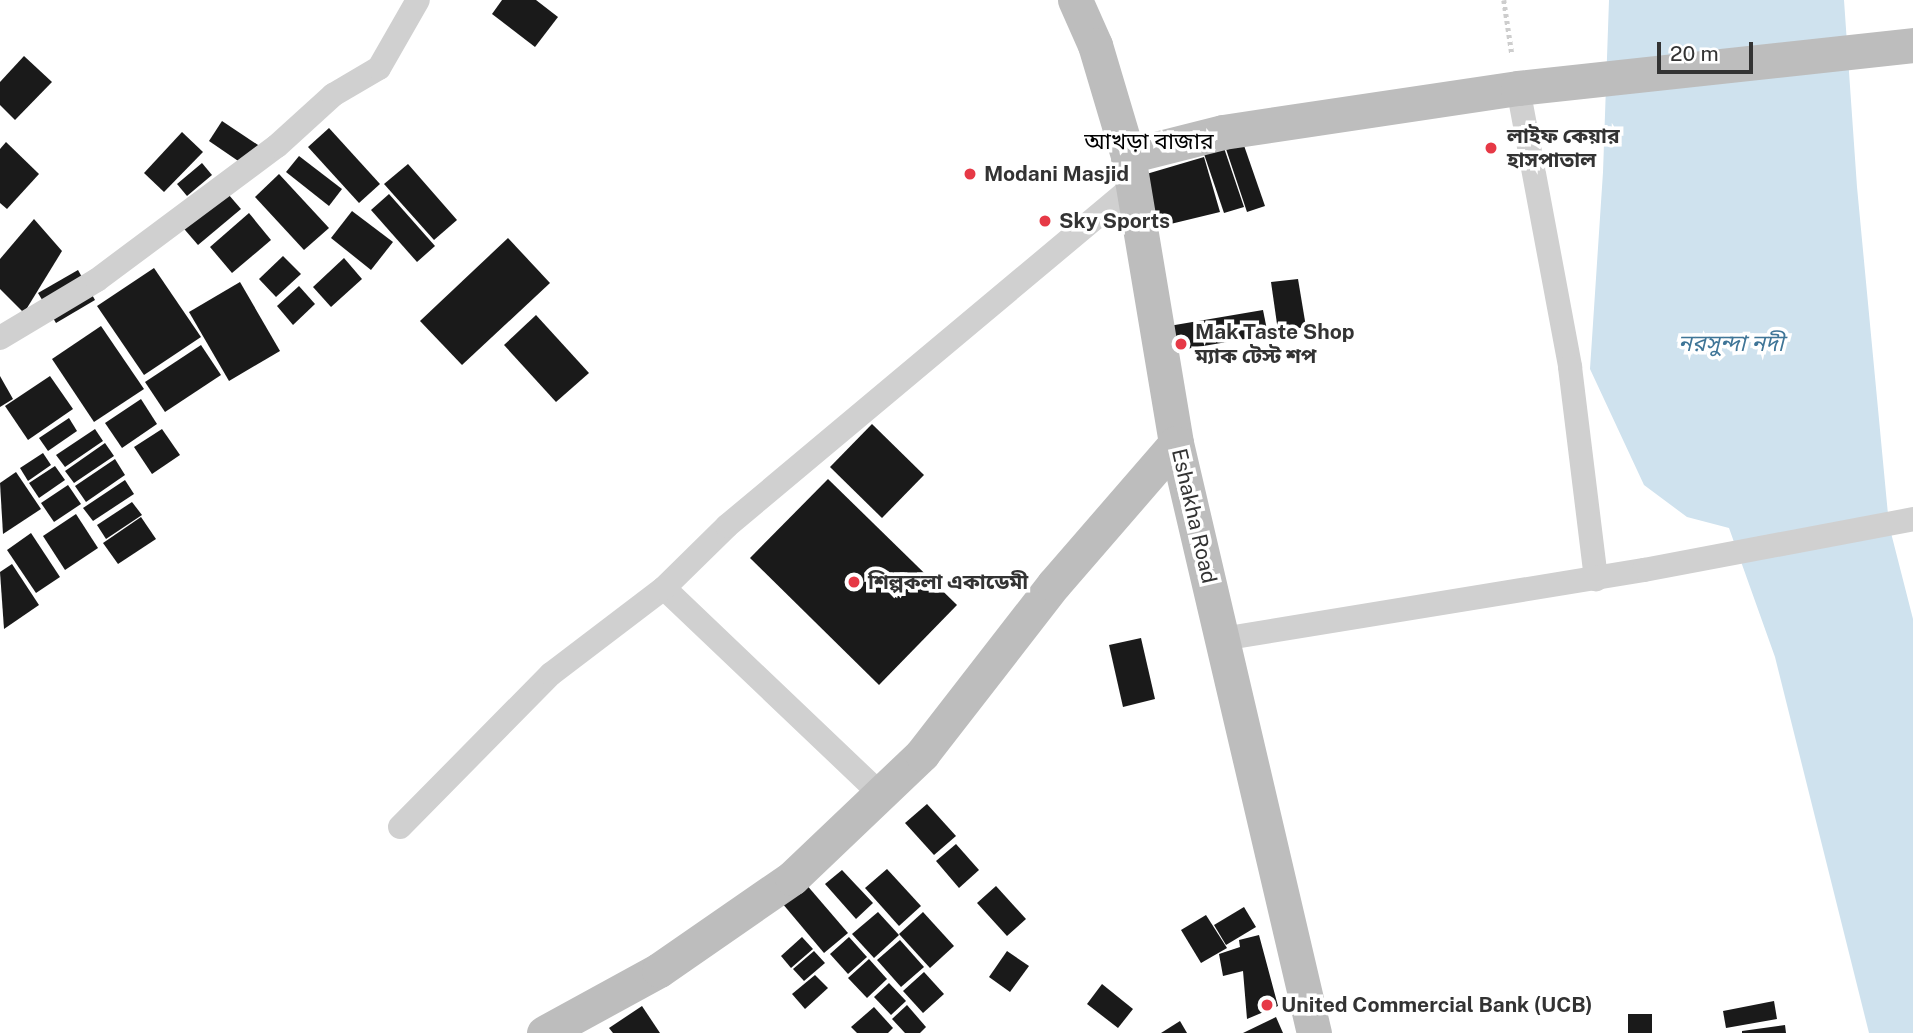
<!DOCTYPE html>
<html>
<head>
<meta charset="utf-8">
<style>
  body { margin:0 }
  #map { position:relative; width:1913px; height:1033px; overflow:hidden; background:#fff; font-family:"Public Sans","Noto Sans Bengali",sans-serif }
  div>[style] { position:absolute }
  .water>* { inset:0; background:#cfe2ee }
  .building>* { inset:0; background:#1a1a1a }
  .path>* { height:4.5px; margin-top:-2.25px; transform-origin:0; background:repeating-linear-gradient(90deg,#cdcdcd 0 3.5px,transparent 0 7px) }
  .street>* { height:24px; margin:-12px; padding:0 12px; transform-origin:12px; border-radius:12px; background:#d0d0d0 }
  .secondary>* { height:35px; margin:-17.5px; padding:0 17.5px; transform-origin:17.5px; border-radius:17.5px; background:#bdbdbd }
  .dots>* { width:19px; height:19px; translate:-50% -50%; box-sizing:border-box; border:4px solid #fff; border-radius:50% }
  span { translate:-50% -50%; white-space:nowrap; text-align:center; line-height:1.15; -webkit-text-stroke:7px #fff; paint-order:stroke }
  .poi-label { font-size:21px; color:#333; font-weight:700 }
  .left { translate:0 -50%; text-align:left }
  .street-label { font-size:21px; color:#333 }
  .neighbourhood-label { font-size:23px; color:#000 }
  .water-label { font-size:23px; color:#3f7597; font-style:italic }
  .scale { position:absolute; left:1657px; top:42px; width:96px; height:32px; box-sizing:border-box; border:4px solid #333; border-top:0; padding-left:9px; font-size:21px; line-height:24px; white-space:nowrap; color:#333; -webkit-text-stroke:5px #fff; paint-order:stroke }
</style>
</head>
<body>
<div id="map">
  <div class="water">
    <i style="clip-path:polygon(1609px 0,1844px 0,1857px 187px,1889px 525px,1913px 619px,1913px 1033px,1869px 1033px,1775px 657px,1729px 528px,1687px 517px,1644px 485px,1590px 369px,1603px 172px)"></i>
  </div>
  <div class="building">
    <i style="clip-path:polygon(502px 0,536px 0,558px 17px,535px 47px,492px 14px)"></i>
    <i style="clip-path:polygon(24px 56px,52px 82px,15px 120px,0 105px,0 82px)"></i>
    <i style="clip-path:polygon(222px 121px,261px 147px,247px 167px,209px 141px)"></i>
    <i style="clip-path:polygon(329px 128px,380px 184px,359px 203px,308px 147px)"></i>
    <i style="clip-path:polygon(182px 132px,203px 152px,164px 192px,144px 173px)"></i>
    <i style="clip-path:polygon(1240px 134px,1265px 206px,1247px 212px,1223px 140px)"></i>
    <i style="clip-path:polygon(6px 142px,39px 174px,7px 209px,0 203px,0 149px)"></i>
    <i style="clip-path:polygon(1223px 145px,1244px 207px,1224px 213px,1203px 151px)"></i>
    <i style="clip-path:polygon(299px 156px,342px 189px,329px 206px,286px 172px)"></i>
    <i style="clip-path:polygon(1204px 157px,1220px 212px,1154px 228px,1143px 175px)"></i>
    <i style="clip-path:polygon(202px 163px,212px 175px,187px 196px,177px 184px)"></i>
    <i style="clip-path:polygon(408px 164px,457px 220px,434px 240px,384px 184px)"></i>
    <i style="clip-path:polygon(279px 174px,329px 228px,304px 250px,255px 197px)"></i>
    <i style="clip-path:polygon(222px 187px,241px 209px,198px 245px,179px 223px)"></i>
    <i style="clip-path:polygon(389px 194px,435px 246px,417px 262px,371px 210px)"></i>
    <i style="clip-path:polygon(352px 211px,393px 242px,371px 270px,331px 238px)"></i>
    <i style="clip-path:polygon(249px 213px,271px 240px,232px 273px,210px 247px)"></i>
    <i style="clip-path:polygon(34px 219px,62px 251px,24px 313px,0 289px,0 259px)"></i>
    <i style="clip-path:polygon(508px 238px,550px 283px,462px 365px,420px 321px)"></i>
    <i style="clip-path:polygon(283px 256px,301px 274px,276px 297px,259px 279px)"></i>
    <i style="clip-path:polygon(344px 258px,362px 279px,331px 307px,313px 287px)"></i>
    <i style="clip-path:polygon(154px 268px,201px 337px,144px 375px,97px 306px)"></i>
    <i style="clip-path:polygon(78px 270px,95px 300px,56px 323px,38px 293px)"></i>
    <i style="clip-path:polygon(1298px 279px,1306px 327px,1278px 331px,1271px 282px)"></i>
    <i style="clip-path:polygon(240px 282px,280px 351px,229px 381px,189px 312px)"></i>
    <i style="clip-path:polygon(299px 286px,315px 304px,293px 325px,277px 306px)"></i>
    <i style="clip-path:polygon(1263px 310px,1268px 335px,1174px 351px,1169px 326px)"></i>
    <i style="clip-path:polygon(536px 315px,589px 373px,556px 402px,504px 345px)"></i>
    <i style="clip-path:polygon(101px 326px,144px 389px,94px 422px,52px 359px)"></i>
    <i style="clip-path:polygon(201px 345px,221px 375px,165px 412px,145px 382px)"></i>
    <i style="clip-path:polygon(0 376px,13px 399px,0 407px)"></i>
    <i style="clip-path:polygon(50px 376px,73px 409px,28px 440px,5px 406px)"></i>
    <i style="clip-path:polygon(141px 399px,157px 424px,122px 448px,105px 423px)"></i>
    <i style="clip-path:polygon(69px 418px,77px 431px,48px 451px,39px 438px)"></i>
    <i style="clip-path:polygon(872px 424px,924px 475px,882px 518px,830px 467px)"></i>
    <i style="clip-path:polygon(95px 429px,103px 441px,65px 467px,56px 455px)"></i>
    <i style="clip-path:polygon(162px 429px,180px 455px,152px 474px,134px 447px)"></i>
    <i style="clip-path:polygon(105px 443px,114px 456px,74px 483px,65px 471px)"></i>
    <i style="clip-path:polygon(43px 453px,51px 465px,28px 481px,20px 468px)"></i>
    <i style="clip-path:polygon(115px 459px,125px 475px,86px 502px,75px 486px)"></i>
    <i style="clip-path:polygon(55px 466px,65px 480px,39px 498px,29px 483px)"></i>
    <i style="clip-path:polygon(16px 472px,41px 509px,3px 534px,0 483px)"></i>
    <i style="clip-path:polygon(828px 479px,957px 605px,879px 685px,750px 558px)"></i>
    <i style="clip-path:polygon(125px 480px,134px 494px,93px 521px,83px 508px)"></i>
    <i style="clip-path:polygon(68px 485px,81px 504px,54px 522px,41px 503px)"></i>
    <i style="clip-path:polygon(132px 502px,142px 515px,106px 539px,97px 525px)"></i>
    <i style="clip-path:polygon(76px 514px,98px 548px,65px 570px,43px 536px)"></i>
    <i style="clip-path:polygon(141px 517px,156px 539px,118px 564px,103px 543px)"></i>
    <i style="clip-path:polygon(31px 533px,60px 577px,36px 593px,7px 550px)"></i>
    <i style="clip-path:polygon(12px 564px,39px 605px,4px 629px,0 572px)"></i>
    <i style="clip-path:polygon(1141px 638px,1155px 699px,1123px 707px,1109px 645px)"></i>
    <i style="clip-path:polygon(927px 804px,956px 836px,934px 855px,905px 823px)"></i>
    <i style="clip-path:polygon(956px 844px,979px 870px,959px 888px,936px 861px)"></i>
    <i style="clip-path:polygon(887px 869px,921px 906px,899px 926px,865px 888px)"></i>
    <i style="clip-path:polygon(842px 870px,873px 903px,856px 919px,825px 884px)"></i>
    <i style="clip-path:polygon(805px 883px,848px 933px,824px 953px,782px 903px)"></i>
    <i style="clip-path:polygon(996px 886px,1026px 919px,1007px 936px,977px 903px)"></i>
    <i style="clip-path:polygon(1244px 907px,1256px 927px,1226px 945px,1214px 925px)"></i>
    <i style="clip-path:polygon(878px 912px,899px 935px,874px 958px,852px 934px)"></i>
    <i style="clip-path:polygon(923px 912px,954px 946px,930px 968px,899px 934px)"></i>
    <i style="clip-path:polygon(1206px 915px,1227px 948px,1201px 963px,1181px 930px)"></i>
    <i style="clip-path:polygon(1259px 935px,1278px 1006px,1247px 1019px,1243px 971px,1223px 976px,1219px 954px,1240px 947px,1239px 940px)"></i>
    <i style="clip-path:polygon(802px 937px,813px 949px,791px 968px,781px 956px)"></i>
    <i style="clip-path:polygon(849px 937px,867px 957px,848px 974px,830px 954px)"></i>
    <i style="clip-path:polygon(900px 940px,924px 967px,901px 987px,877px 960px)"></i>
    <i style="clip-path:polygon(814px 951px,825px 963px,804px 981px,793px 969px)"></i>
    <i style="clip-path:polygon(1007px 951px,1029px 966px,1010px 992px,989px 977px)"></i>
    <i style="clip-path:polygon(869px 959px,887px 979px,867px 998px,848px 978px)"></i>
    <i style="clip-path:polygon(924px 972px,944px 994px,923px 1013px,903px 991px)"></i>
    <i style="clip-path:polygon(815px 975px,828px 988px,805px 1009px,792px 994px)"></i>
    <i style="clip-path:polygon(889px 983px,906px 1001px,891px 1015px,874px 997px)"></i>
    <i style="clip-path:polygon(1102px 984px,1133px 1009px,1118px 1028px,1087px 1004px)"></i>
    <i style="clip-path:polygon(1774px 1001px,1777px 1019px,1726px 1028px,1723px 1011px)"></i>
    <i style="clip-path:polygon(907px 1005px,926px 1027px,920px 1033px,905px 1033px,892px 1019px)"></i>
    <i style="clip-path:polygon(642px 1006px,660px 1033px,613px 1033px,609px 1028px)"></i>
    <i style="clip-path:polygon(874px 1007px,893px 1028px,888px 1033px,857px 1033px,851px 1027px)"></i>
    <i style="clip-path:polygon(1628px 1014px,1652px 1014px,1652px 1033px,1628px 1033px)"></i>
    <i style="clip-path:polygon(1276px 1017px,1283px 1033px,1243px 1033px)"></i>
    <i style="clip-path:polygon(1180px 1021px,1187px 1033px,1161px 1033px)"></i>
    <i style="clip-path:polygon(1785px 1025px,1786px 1033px,1742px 1033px,1742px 1031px)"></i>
  </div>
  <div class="path">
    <i style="left:1504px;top:0;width:55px;rotate:81.6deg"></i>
  </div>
  <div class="street">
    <i style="left:1518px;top:88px;width:284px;rotate:79.4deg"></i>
    <i style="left:1570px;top:367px;width:214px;rotate:83deg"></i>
    <i style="left:0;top:338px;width:113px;rotate:-30.9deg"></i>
    <i style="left:97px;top:280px;width:224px;rotate:-36.7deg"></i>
    <i style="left:277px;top:146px;width:76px;rotate:-42.3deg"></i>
    <i style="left:333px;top:95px;width:53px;rotate:-30.4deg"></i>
    <i style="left:379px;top:68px;width:78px;rotate:-60.2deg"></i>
    <i style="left:664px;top:588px;width:298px;rotate:43.6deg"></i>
    <i style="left:1222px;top:639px;width:428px;rotate:-9.3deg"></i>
    <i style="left:1644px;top:570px;width:274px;rotate:-10.7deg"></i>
    <i style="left:400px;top:827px;width:215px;rotate:-45.4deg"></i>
    <i style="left:551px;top:674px;width:142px;rotate:-37.3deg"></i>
    <i style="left:664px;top:588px;width:88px;rotate:-44.5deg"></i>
    <i style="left:727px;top:526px;width:527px;rotate:-39.92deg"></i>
  </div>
  <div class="secondary">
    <i style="left:1075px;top:0;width:49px;rotate:66deg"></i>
    <i style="left:1095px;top:45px;width:116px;rotate:73.4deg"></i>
    <i style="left:1128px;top:156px;width:291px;rotate:80.5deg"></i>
    <i style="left:1176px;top:443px;width:606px;rotate:76.84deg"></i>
    <i style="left:1128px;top:156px;width:98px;rotate:-14.2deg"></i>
    <i style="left:1223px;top:132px;width:298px;rotate:-8.5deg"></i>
    <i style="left:1518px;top:88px;width:397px;rotate:-6.2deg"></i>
    <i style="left:544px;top:1033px;width:131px;rotate:-28.7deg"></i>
    <i style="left:659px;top:970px;width:162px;rotate:-34.7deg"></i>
    <i style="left:792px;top:878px;width:180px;rotate:-43.6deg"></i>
    <i style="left:922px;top:754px;width:215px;rotate:-52.2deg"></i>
    <i style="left:1054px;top:584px;width:186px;rotate:-49.1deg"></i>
  </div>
  <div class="dots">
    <i style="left:1491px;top:148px;background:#e63946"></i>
    <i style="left:970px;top:174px;background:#e63946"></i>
    <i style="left:1045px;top:221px;background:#e63946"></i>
    <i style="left:1181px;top:344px;background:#e63946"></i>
    <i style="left:854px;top:582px;background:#e63946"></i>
    <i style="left:1267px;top:1005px;background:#e63946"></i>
  </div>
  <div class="poi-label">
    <span class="left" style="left:1507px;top:148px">লাইফ কেয়ার<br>হাসপাতাল</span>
    <span class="left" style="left:984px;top:174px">Modani Masjid</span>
    <span class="left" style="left:1059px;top:221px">Sky Sports</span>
    <span class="left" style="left:1195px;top:344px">Mak Taste Shop<br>ম্যাক টেস্ট শপ</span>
    <span class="left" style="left:868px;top:582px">শিল্পকলা একাডেমী</span>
    <span class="left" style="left:1281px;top:1005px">United Commercial Bank (UCB)</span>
  </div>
  <div class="street-label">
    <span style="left:1194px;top:516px;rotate:77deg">Eshakha Road</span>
  </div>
  <div class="neighbourhood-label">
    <span style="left:1149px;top:141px">আখড়া বাজার</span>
  </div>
  <div class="water-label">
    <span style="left:1731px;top:343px">নরসুন্দা নদী</span>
  </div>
  <div class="scale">20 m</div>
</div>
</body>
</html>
